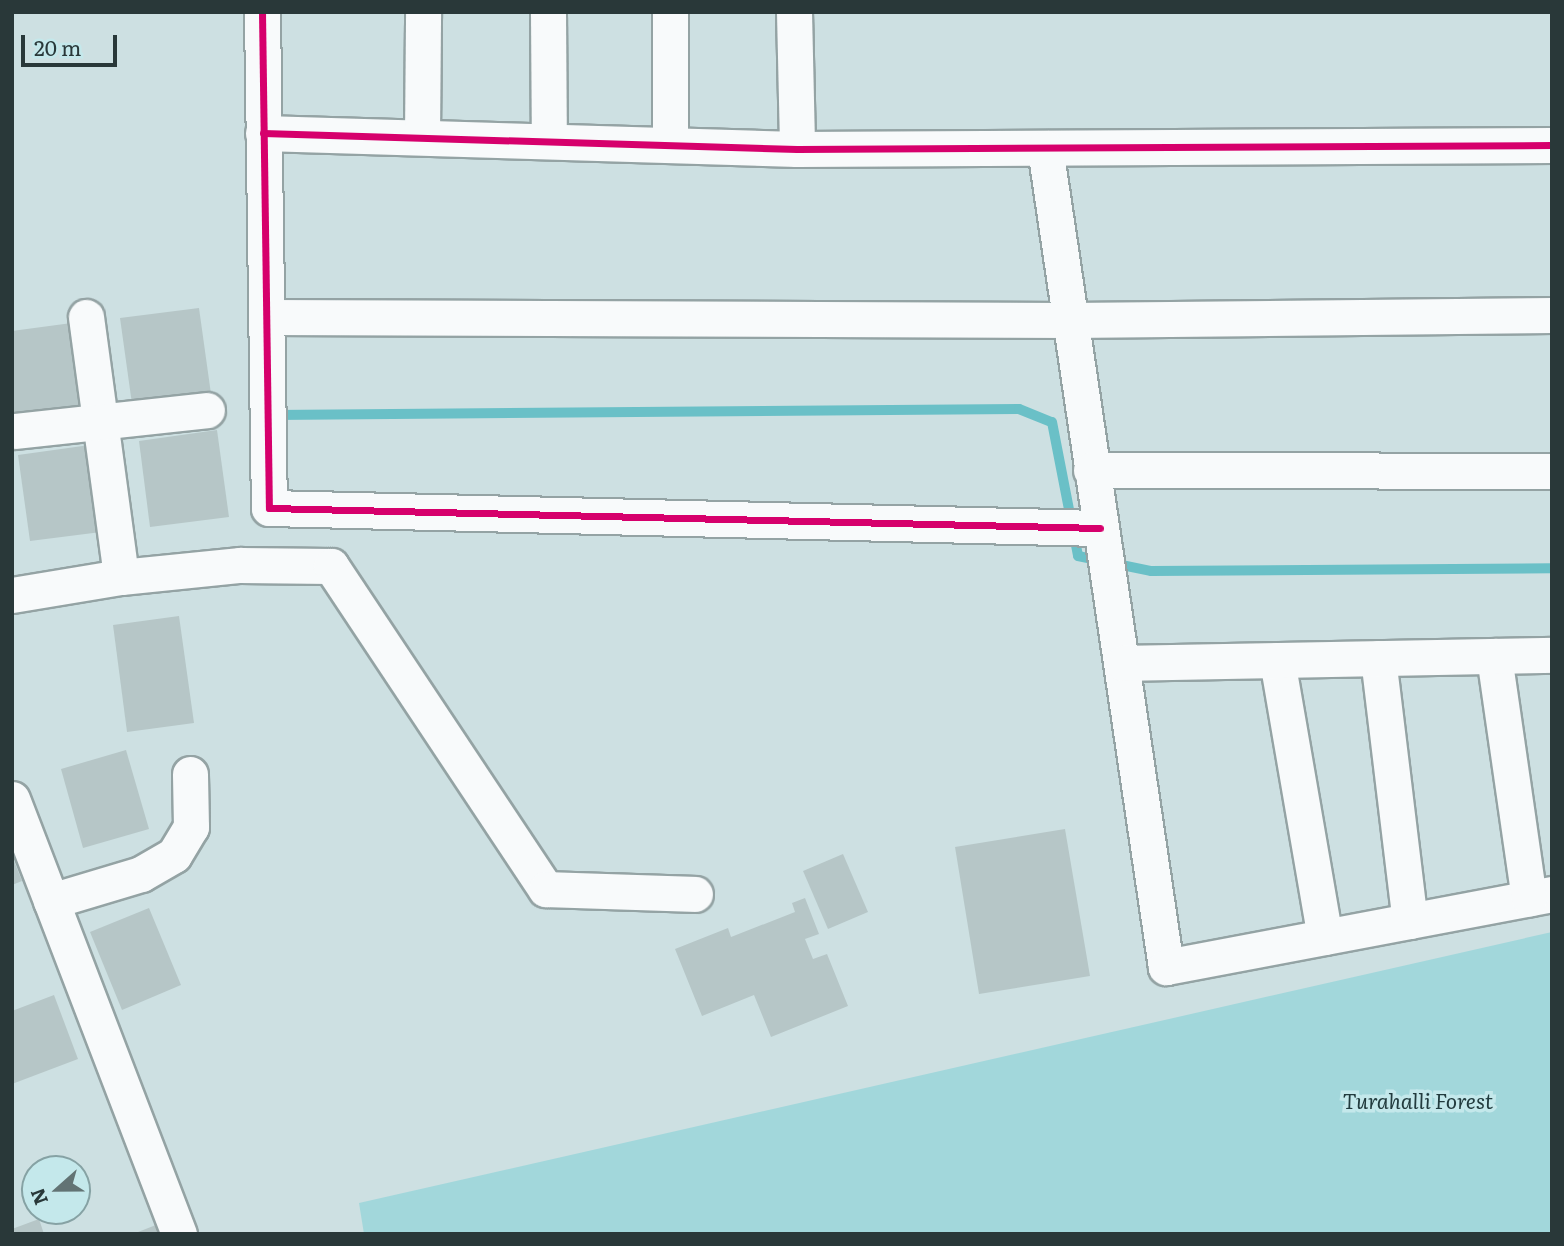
<!DOCTYPE html>
<html>
<head>
<meta charset="utf-8">
<style>
  body { margin:0 }
  #map { position:relative; width:1564px; height:1246px; overflow:hidden; background:#cde0e2; font-family:Literata,serif }
  div>[style] { position:absolute }
  .green>* { inset:0; background:#a2d7db }
  .stream>* { height:10px; margin:-5px; padding:0 5px; transform-origin:5px; border-radius:5px; background:#6ac0c7 }
  .building>* { inset:0; background:#b6c6c7 }
  .roads { filter:drop-shadow(2px 0 #94a3a4) drop-shadow(-2px 0 #94a3a4) drop-shadow(0 2px #94a3a4) drop-shadow(0 -2px #94a3a4) }
  .minor>* { height:35px; margin:-17.5px; padding:0 17.5px; transform-origin:17.5px; border-radius:17.5px; background:#f8fafb }
  .cycleway>* { height:7px; margin:-3.5px; padding:0 3.5px; transform-origin:3.5px; border-radius:3.5px; background:#d6006c }
  span { translate:-50% -50%; white-space:nowrap; text-align:center; line-height:1.15; -webkit-text-stroke:7px #c4e8eb; paint-order:stroke }
  .park-label { font-size:21px; color:#223b3e; font-style:italic }
  .frame { position:absolute; inset:0; border:14px solid #293839; pointer-events:none }
  .north { position:absolute; left:21px; top:1155px; width:70px; height:70px; box-sizing:border-box; background:#c4e8eb; border:2px solid #86a2a4; border-radius:50%; rotate:249deg; font-size:19px; font-weight:700; line-height:28px; text-align:center; color:#293839 }
  .north::after { content:''; display:block; margin:auto; width:24px; height:32px; background:#627374; clip-path:polygon(50% 0,100% 100%,50% 72%,0 100%) }
  .scale { position:absolute; left:21px; top:35px; width:96px; height:32px; box-sizing:border-box; border:4px solid #293839; border-top:0; padding-left:9px; font-size:21px; line-height:24px; white-space:nowrap; color:#293839; -webkit-text-stroke:5px #c4e8eb; paint-order:stroke }
</style>
</head>
<body>
<div id="map">
  <div class="green">
    <i style="clip-path:polygon(1552px 932px,1552px 1234px,364px 1234px,359px 1203px)"></i>
  </div>
  <div class="stream">
    <i style="left:274px;top:415px;width:745px;rotate:-0.46deg"></i>
    <i style="left:1019px;top:409px;width:35px;rotate:22deg"></i>
    <i style="left:1052px;top:422px;width:100px;rotate:79deg"></i>
    <i style="left:1074px;top:535px;width:21px;rotate:79deg"></i>
    <i style="left:1078px;top:556px;width:75px;rotate:11.6deg"></i>
    <i style="left:1151px;top:571px;width:401px;rotate:-0.4deg"></i>
  </div>
  <div class="building">
    <i style="clip-path:polygon(199px 308px,211px 394px,132px 404px,120px 318px)"></i>
    <i style="clip-path:polygon(79px 322px,91px 408px,12px 419px,12px 331px)"></i>
    <i style="clip-path:polygon(217px 430px,229px 517px,150px 527px,139px 441px)"></i>
    <i style="clip-path:polygon(97px 444px,109px 531px,30px 541px,18px 455px)"></i>
    <i style="clip-path:polygon(179px 616px,194px 723px,127px 732px,113px 625px)"></i>
    <i style="clip-path:polygon(126px 750px,149px 829px,83px 848px,61px 769px)"></i>
    <i style="clip-path:polygon(1065px 829px,1090px 976px,979px 994px,955px 847px)"></i>
    <i style="clip-path:polygon(843px 854px,868px 912px,828px 929px,803px 871px)"></i>
    <i style="clip-path:polygon(12px 856px,22px 881px,12px 885px)"></i>
    <i style="clip-path:polygon(805px 898px,819px 934px,805px 939px,813px 959px,827px 954px,848px 1006px,771px 1037px,754px 995px,702px 1016px,675px 949px,728px 928px,731px 937px,795px 912px,792px 903px)"></i>
    <i style="clip-path:polygon(149px 908px,181px 985px,122px 1010px,90px 932px)"></i>
    <i style="clip-path:polygon(54px 995px,78px 1059px,12px 1084px,12px 1011px)"></i>
    <i style="clip-path:polygon(39px 1219px,44px 1234px,12px 1234px,12px 1229px)"></i>
    <i style="clip-path:polygon(166px 1221px,170px 1234px,133px 1234px)"></i>
  </div>
  <div class="roads">
    <div class="minor">
      <i style="left:262px;top:12px;width:496px;rotate:89.2deg"></i>
      <i style="left:269px;top:508px;width:831px;rotate:1.38deg"></i>
      <i style="left:548px;top:12px;width:129px;rotate:89.6deg"></i>
      <i style="left:670px;top:12px;width:133px;rotate:90deg"></i>
      <i style="left:794px;top:12px;width:137px;rotate:88.7deg"></i>
      <i style="left:263px;top:133px;width:534px;rotate:1.72deg"></i>
      <i style="left:797px;top:149px;width:755px;rotate:-0.3deg"></i>
      <i style="left:422px;top:136px;width:124px;rotate:-89.5deg"></i>
      <i style="left:1045px;top:148px;width:828px;rotate:81.6deg"></i>
      <i style="left:1166px;top:967px;width:393px;rotate:-10.7deg"></i>
      <i style="left:86px;top:317px;width:262px;rotate:82.3deg"></i>
      <i style="left:266px;top:317px;width:804px;rotate:0.21deg"></i>
      <i style="left:1070px;top:320px;width:482px;rotate:-0.6deg"></i>
      <i style="left:15px;top:431px;width:193px;rotate:-6.2deg"></i>
      <i style="left:1091px;top:470px;width:461px;rotate:0.1deg"></i>
      <i style="left:12px;top:595px;width:110px;rotate:-9.4deg"></i>
      <i style="left:121px;top:577px;width:120px;rotate:-5.8deg"></i>
      <i style="left:240px;top:565px;width:91px;rotate:0.6deg"></i>
      <i style="left:331px;top:566px;width:388px;rotate:56.4deg"></i>
      <i style="left:546px;top:889px;width:149px;rotate:1.9deg"></i>
      <i style="left:1494px;top:656px;width:245px;rotate:81.8deg"></i>
      <i style="left:1378px;top:658px;width:265px;rotate:83.1deg"></i>
      <i style="left:1277px;top:660px;width:281px;rotate:80.2deg"></i>
      <i style="left:1123px;top:663px;width:429px;rotate:-1.1deg"></i>
      <i style="left:12px;top:799px;width:466px;rotate:69deg"></i>
      <i style="left:51px;top:901px;width:94px;rotate:-16.7deg"></i>
      <i style="left:141px;top:874px;width:38px;rotate:-30deg"></i>
      <i style="left:174px;top:855px;width:33px;rotate:-59deg"></i>
      <i style="left:191px;top:827px;width:53px;rotate:-91.1deg"></i>
    </div>
  </div>
  <div class="cycleway">
    <i style="left:262px;top:12px;width:496px;rotate:89.2deg"></i>
    <i style="left:269px;top:508px;width:831px;rotate:1.38deg"></i>
    <i style="left:263px;top:133px;width:534px;rotate:1.72deg"></i>
    <i style="left:797px;top:149px;width:755px;rotate:-0.3deg"></i>
  </div>
  <div class="park-label">
    <span style="left:1418px;top:1100px">Turahalli Forest</span>
  </div>
  <div class="frame"></div>
  <div class="north">N</div>
  <div class="scale">20 m</div>
</div>
</body>
</html>
